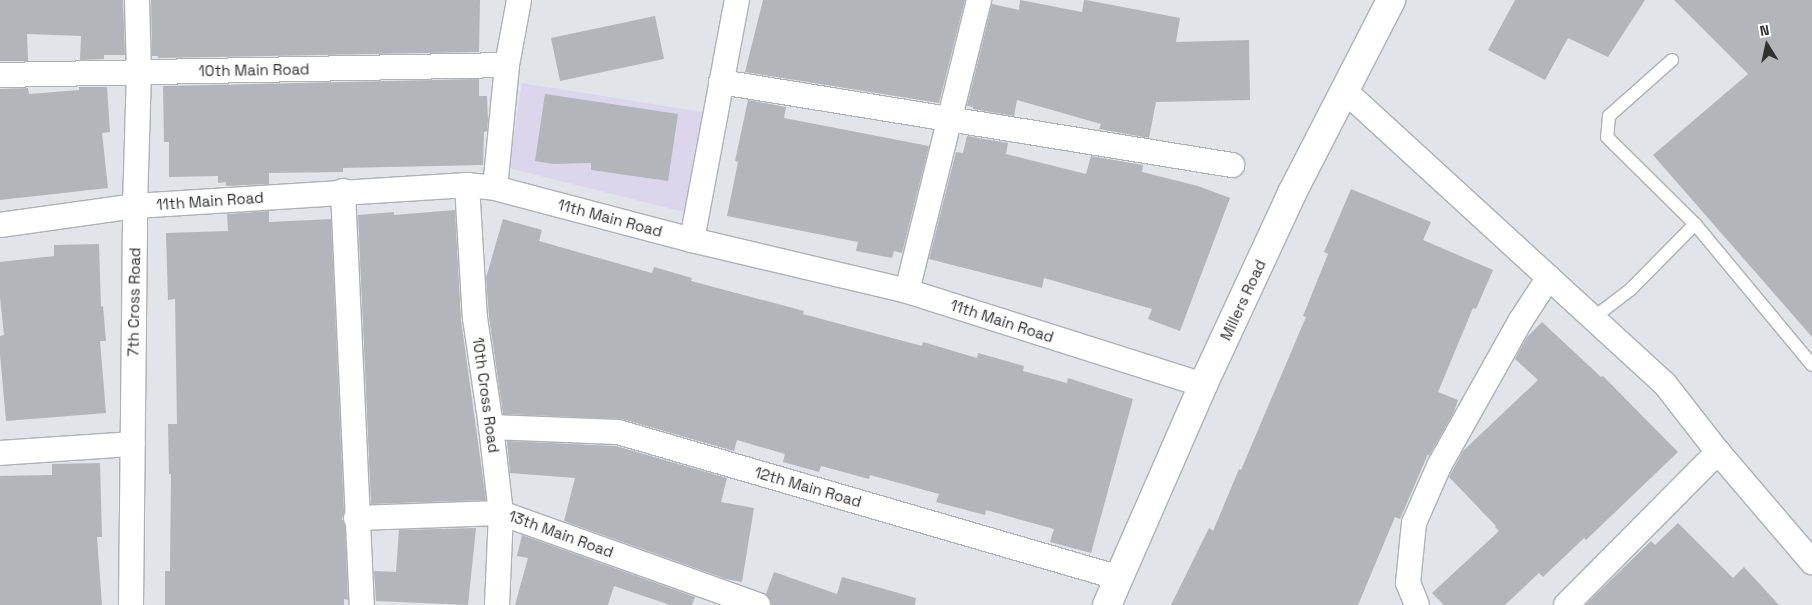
<!DOCTYPE html>
<html>
<head>
<meta charset="utf-8">
<style>
  body { margin:0 }
  #map { position:relative; width:1812px; height:605px; overflow:hidden; background:#e1e4e8; font-family:"Space Grotesk",sans-serif }
  div>[style] { position:absolute }
  .education>* { inset:0; background:#dbd6ec }
  .building>* { inset:0; background:#b2b5b9 }
  .roads { filter:drop-shadow(1px 0 #aeb1b5) drop-shadow(-1px 0 #aeb1b5) drop-shadow(0 1px #aeb1b5) drop-shadow(0 -1px #aeb1b5) }
  .lane>* { height:12px; margin:-6px; padding:0 6px; transform-origin:6px; border-radius:6px; background:#fff }
  .street>* { height:24px; margin:-12px; padding:0 12px; transform-origin:12px; border-radius:12px; background:#fff }
  .primary>* { height:28px; margin:-14px; padding:0 14px; transform-origin:14px; border-radius:14px; background:#fff }
  span { translate:-50% -50%; white-space:nowrap; text-align:center; line-height:1.15; -webkit-text-stroke:5px #fff; paint-order:stroke }
  .street-label { font-size:15px; color:#2f3032 }
  .north { position:absolute; left:1742px; top:20px; width:50px; height:50px; -webkit-text-stroke:4px #fff; paint-order:stroke; rotate:350deg; font-size:14px; font-weight:700; line-height:20px; text-align:center; color:#2f3032 }
  .north::after { content:''; display:block; margin:auto; width:18px; height:22px; background:#2f3032; clip-path:polygon(50% 0,100% 100%,50% 72%,0 100%) }
</style>
</head>
<body>
<div id="map">
  <div class="education">
    <i style="clip-path:polygon(522px 83px,702px 112px,684px 212px,509px 168px)"></i>
  </div>
  <div class="building">
    <i style="clip-path:polygon(0 0,123px 0,125px 55px,104px 55px,104px 59px,80px 60px,81px 36px,27px 34px,28px 61px,0 61px)"></i>
    <i style="clip-path:polygon(151px 0,480px 0,479px 52px,158px 58px,158px 56px,152px 56px)"></i>
    <i style="clip-path:polygon(763px 0,965px 0,939px 103px,745px 72px)"></i>
    <i style="clip-path:polygon(1020px 0,1082px 12px,1084px 0,1086px 0,1180px 18px,1176px 42px,1249px 40px,1250px 100px,1156px 102px,1149px 138px,1099px 129px,1101px 124px,1017px 100px,1014px 116px,973px 109px,973px 107px,967px 106px,992px 4px,1019px 10px)"></i>
    <i style="clip-path:polygon(1515px 0,1645px 0,1608px 57px,1568px 38px,1545px 80px,1488px 50px)"></i>
    <i style="clip-path:polygon(1674px 0,1812px 0,1812px 337px,1653px 155px,1748px 74px)"></i>
    <i style="clip-path:polygon(655px 16px,664px 59px,560px 81px,551px 38px)"></i>
    <i style="clip-path:polygon(479px 79px,479px 96px,487px 96px,488px 121px,487px 131px,484px 132px,483px 165px,343px 168px,343px 172px,269px 173px,269px 184px,226px 186px,226px 182px,218px 183px,218px 176px,169px 177px,169px 142px,164px 142px,163px 86px)"></i>
    <i style="clip-path:polygon(79px 87px,107px 87px,110px 132px,102px 133px,108px 188px,0 200px,0 89px,28px 88px,29px 94px,79px 90px)"></i>
    <i style="clip-path:polygon(545px 94px,678px 114px,668px 181px,591px 170px,591px 163px,554px 164px,535px 161px)"></i>
    <i style="clip-path:polygon(748px 100px,786px 107px,784px 118px,929px 146px,902px 253px,894px 251px,892px 258px,856px 251px,858px 242px,727px 216px,738px 162px,735px 161px)"></i>
    <i style="clip-path:polygon(967px 136px,1008px 143px,1006px 154px,1086px 174px,1091px 156px,1143px 165px,1142px 172px,1198px 186px,1230px 198px,1180px 331px,1148px 319px,1152px 309px,1044px 278px,1042px 288px,929px 259px,956px 152px,963px 153px)"></i>
    <i style="clip-path:polygon(1351px 189px,1431px 222px,1423px 240px,1493px 270px,1476px 309px,1473px 308px,1438px 392px,1458px 400px,1454px 412px,1429px 456px,1428px 454px,1400px 519px,1395px 517px,1358px 605px,1171px 605px,1209px 528px,1213px 531px,1239px 469px,1241px 470px,1306px 317px,1303px 316px,1328px 254px,1324px 252px)"></i>
    <i style="clip-path:polygon(455px 210px,461px 320px,486px 500px,371px 504px,358px 215px,394px 212px,394px 215px)"></i>
    <i style="clip-path:polygon(269px 211px,269px 222px,331px 219px,344px 512px,342px 519px,345px 526px,348px 600px,344px 599px,344px 605px,165px 605px,165px 571px,170px 571px,171px 474px,169px 474px,168px 424px,177px 424px,175px 299px,168px 300px,166px 233px,228px 231px,227px 214px)"></i>
    <i style="clip-path:polygon(503px 219px,542px 230px,539px 241px,595px 257px,652px 273px,654px 267px,692px 278px,691px 281px,804px 311px,803px 314px,922px 346px,923px 342px,977px 358px,978px 353px,1024px 366px,1023px 371px,1067px 383px,1068px 378px,1133px 399px,1091px 553px,1050px 542px,1054px 529px,986px 510px,985px 515px,936px 502px,939px 494px,870px 475px,869px 479px,821px 466px,819px 472px,783px 462px,785px 454px,737px 440px,734px 451px,622px 419px,503px 414px,489px 317px,486px 278px)"></i>
    <i style="clip-path:polygon(99px 244px,101px 307px,103px 306px,106px 341px,100px 341px,106px 413px,6px 421px,0 354px,0 336px,4px 335px,0 298px,0 262px,54px 256px,54px 245px)"></i>
    <i style="clip-path:polygon(1542px 322px,1601px 377px,1603px 376px,1678px 452px,1586px 540px,1584px 538px,1543px 577px,1539px 573px,1505px 605px,1444px 605px,1432px 593px,1499px 531px,1495px 527px,1496px 526px,1449px 477px,1463px 451px,1538px 380px,1515px 359px,1527px 337px)"></i>
    <i style="clip-path:polygon(507px 441px,616px 446px,727px 478px,721px 502px,754px 508px,742px 582px,726px 579px,564px 521px,575px 478px,510px 473px)"></i>
    <i style="clip-path:polygon(100px 463px,102px 537px,97px 537px,102px 605px,0 605px,0 476px,52px 475px,52px 464px)"></i>
    <i style="clip-path:polygon(1678px 523px,1733px 578px,1744px 567px,1779px 605px,1585px 605px,1651px 541px,1655px 545px)"></i>
    <i style="clip-path:polygon(476px 528px,468px 605px,376px 601px,374px 571px,396px 572px,399px 530px)"></i>
    <i style="clip-path:polygon(522px 535px,695px 597px,692px 605px,670px 605px,614px 586px,608px 605px,515px 605px,528px 558px,517px 556px)"></i>
    <i style="clip-path:polygon(774px 572px,837px 594px,842px 577px,916px 598px,915px 605px,771px 605px,766px 594px)"></i>
  </div>
  <div class="roads">
    <div class="lane">
      <i style="left:1672px;top:60px;width:84px;rotate:138.4deg"></i>
      <i style="left:1609px;top:116px;width:21px;rotate:95deg"></i>
      <i style="left:1607px;top:137px;width:124px;rotate:44.7deg"></i>
      <i style="left:1695px;top:224px;width:183px;rotate:50.3deg"></i>
      <i style="left:1593px;top:318px;width:48px;rotate:-37.3deg"></i>
      <i style="left:1631px;top:289px;width:91px;rotate:-45.4deg"></i>
    </div>
    <div class="street">
      <i style="left:0;top:75px;width:507px;rotate:-1.13deg"></i>
      <i style="left:721px;top:82px;width:518px;rotate:9.23deg"></i>
      <i style="left:1344px;top:90px;width:435px;rotate:42.5deg"></i>
      <i style="left:1665px;top:384px;width:86px;rotate:52.1deg"></i>
      <i style="left:1718px;top:452px;width:145px;rotate:49.5deg"></i>
      <i style="left:467px;top:185px;width:133px;rotate:86.6deg"></i>
      <i style="left:475px;top:318px;width:110px;rotate:81.6deg"></i>
      <i style="left:491px;top:427px;width:87px;rotate:83.4deg"></i>
      <i style="left:501px;top:513px;width:92px;rotate:92.5deg"></i>
      <i style="left:495px;top:188px;width:124px;rotate:-84.4deg"></i>
      <i style="left:507px;top:65px;width:66px;rotate:-79.5deg"></i>
      <i style="left:343px;top:191px;width:414px;rotate:87.4deg"></i>
      <i style="left:0;top:225px;width:136px;rotate:-8deg"></i>
      <i style="left:135px;top:206px;width:333px;rotate:-3.6deg"></i>
      <i style="left:467px;top:185px;width:28px;rotate:6deg"></i>
      <i style="left:495px;top:188px;width:204px;rotate:14.8deg"></i>
      <i style="left:692px;top:240px;width:221px;rotate:13.3deg"></i>
      <i style="left:907px;top:291px;width:311px;rotate:17.6deg"></i>
      <i style="left:692px;top:240px;width:244px;rotate:-79.4deg"></i>
      <i style="left:907px;top:291px;width:300px;rotate:-76.1deg"></i>
      <i style="left:491px;top:427px;width:127px;rotate:2.3deg"></i>
      <i style="left:618px;top:432px;width:523px;rotate:16.22deg"></i>
      <i style="left:0;top:453px;width:133px;rotate:-3.9deg"></i>
      <i style="left:356px;top:518px;width:145px;rotate:-2deg"></i>
      <i style="left:501px;top:513px;width:273px;rotate:19.7deg"></i>
      <i style="left:131px;top:605px;width:399px;rotate:-89.4deg"></i>
      <i style="left:135px;top:206px;width:134px;rotate:-88.3deg"></i>
      <i style="left:139px;top:72px;width:72px;rotate:-91.6deg"></i>
      <i style="left:1417px;top:605px;width:24px;rotate:-112deg"></i>
      <i style="left:1408px;top:583px;width:60px;rotate:-84.3deg"></i>
      <i style="left:1414px;top:523px;width:62px;rotate:-66.3deg"></i>
      <i style="left:1439px;top:466px;width:167px;rotate:-60.7deg"></i>
      <i style="left:1521px;top:320px;width:51px;rotate:-56.9deg"></i>
      <i style="left:1566px;top:605px;width:216px;rotate:-45.2deg"></i>
    </div>
    <div class="primary">
      <i style="left:1107px;top:605px;width:240px;rotate:-66.4deg"></i>
      <i style="left:1203px;top:385px;width:212px;rotate:-65.1deg"></i>
      <i style="left:1292px;top:193px;width:217px;rotate:-62.8deg"></i>
    </div>
  </div>
  <div class="street-label">
    <span style="left:254px;top:70px;rotate:-1deg">10th Main Road</span>
    <span style="left:210px;top:201px;rotate:-4deg">11th Main Road</span>
    <span style="left:610px;top:218px;rotate:15deg">11th Main Road</span>
    <span style="left:1243px;top:300px;rotate:-65deg">Millers Road</span>
    <span style="left:134px;top:302px;rotate:-89deg">7th Cross Road</span>
    <span style="left:1002px;top:321px;rotate:18deg">11th Main Road</span>
    <span style="left:486px;top:395px;rotate:82deg">10th Cross Road</span>
    <span style="left:808px;top:487px;rotate:16deg">12th Main Road</span>
    <span style="left:561px;top:534px;rotate:20deg">13th Main Road</span>
  </div>
  <div class="north">N</div>
</div>
</body>
</html>
